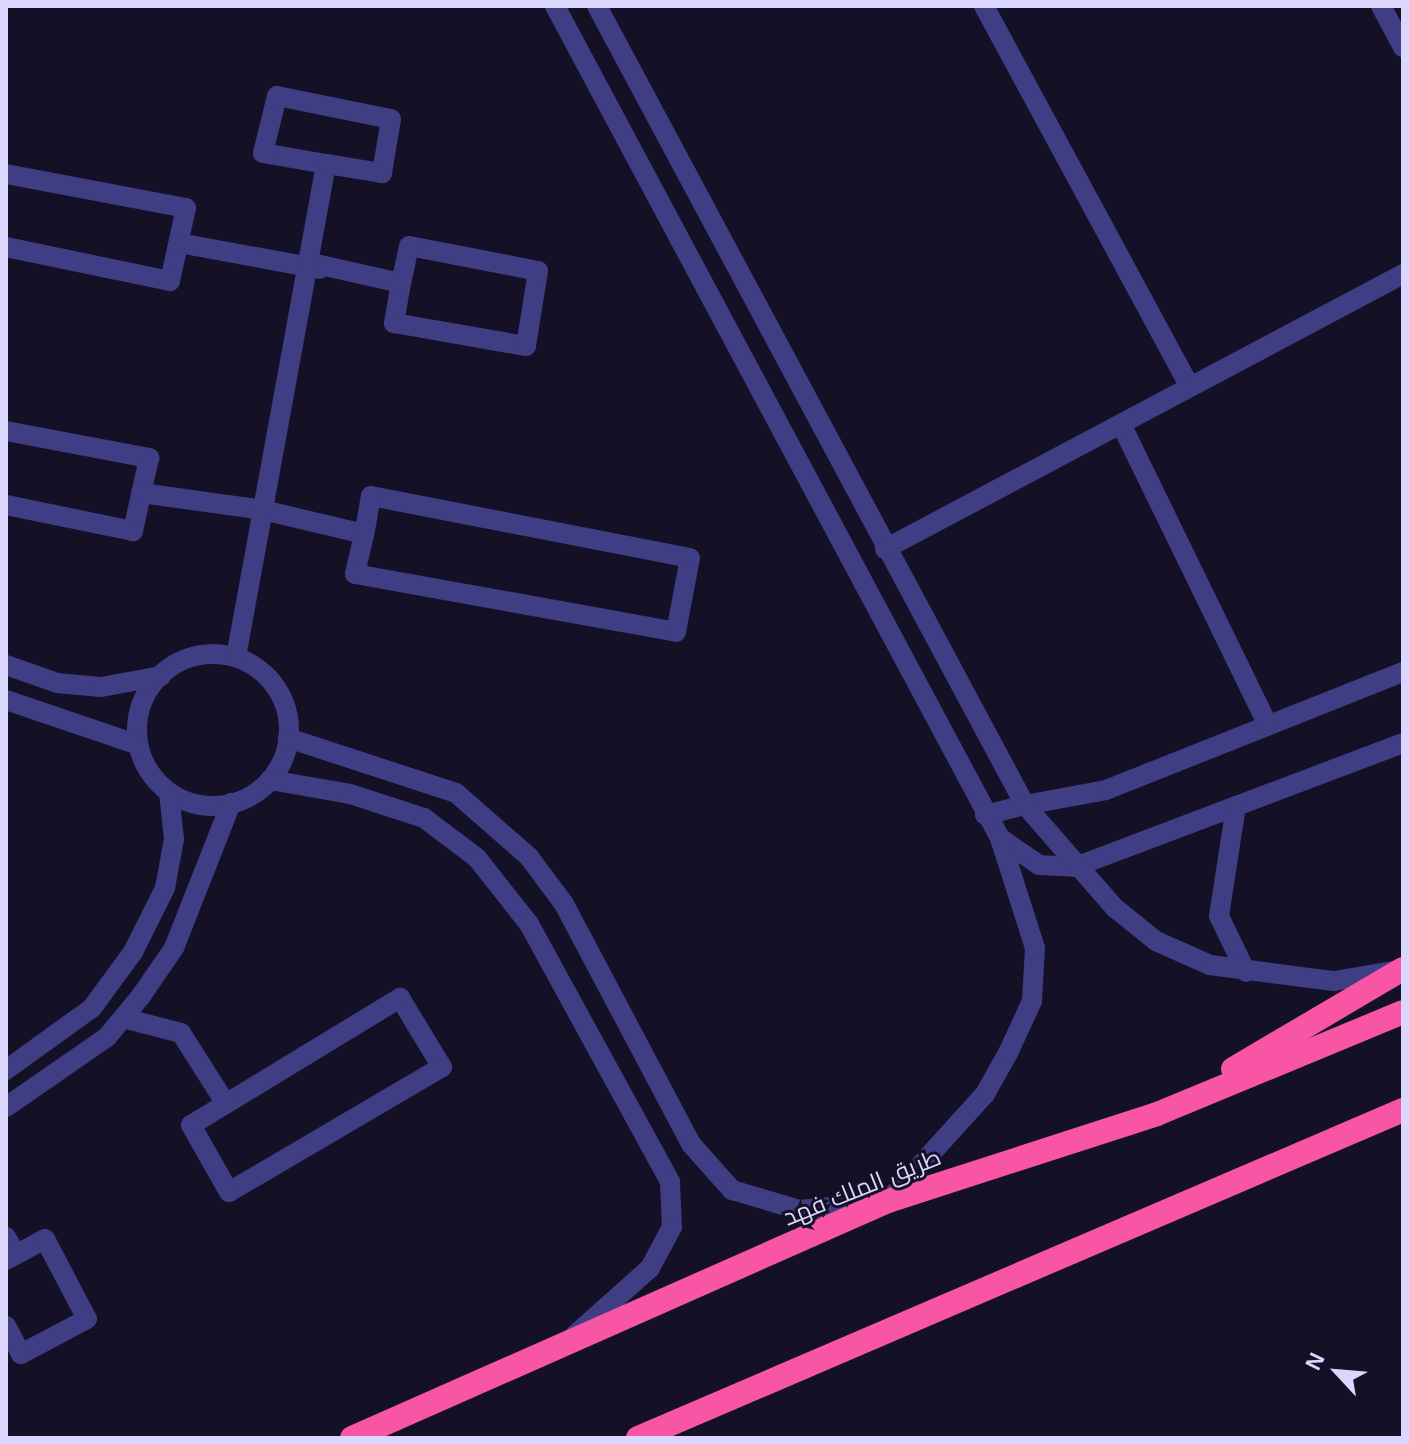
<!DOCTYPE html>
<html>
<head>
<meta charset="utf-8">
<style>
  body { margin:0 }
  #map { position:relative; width:1409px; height:1444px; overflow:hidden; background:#141026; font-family:Helvetica,Cairo,sans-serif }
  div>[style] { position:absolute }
  .street>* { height:20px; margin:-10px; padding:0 10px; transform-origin:10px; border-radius:10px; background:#3f3d83 }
  .street>.ring { margin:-10px; padding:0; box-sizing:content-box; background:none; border:20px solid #3f3d83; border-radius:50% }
  .highway>* { height:24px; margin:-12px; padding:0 12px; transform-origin:12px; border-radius:12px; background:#f856a5 }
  span { translate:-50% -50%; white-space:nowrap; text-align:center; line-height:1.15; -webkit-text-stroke:6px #141026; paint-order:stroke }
  .street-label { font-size:24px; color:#dbd6fd }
  .frame { position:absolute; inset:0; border:8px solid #dbd6fd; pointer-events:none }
  .north { position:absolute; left:1297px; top:1332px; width:80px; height:80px; -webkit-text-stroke:6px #141026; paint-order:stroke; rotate:296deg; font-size:22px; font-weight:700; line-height:32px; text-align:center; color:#dbd6fd }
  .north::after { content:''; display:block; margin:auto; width:28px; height:36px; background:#dbd6fd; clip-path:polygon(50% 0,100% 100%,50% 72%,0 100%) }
</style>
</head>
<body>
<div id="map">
  <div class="street">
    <i style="left:555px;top:6px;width:944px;rotate:61.86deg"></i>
    <i style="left:1000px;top:838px;width:47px;rotate:34.7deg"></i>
    <i style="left:1039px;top:865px;width:36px;rotate:3deg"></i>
    <i style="left:1075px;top:867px;width:351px;rotate:-20.7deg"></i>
    <i style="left:597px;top:6px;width:906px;rotate:61.82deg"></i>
    <i style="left:1025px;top:805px;width:82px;rotate:-10.5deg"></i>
    <i style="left:1106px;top:790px;width:320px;rotate:-21.7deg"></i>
    <i style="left:984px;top:6px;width:433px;rotate:61.6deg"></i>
    <i style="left:1381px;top:6px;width:47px;rotate:61.8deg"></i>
    <i style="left:6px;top:174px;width:183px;rotate:10.7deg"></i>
    <i style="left:186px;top:208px;width:75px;rotate:102.4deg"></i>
    <i style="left:170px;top:281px;width:167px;rotate:-168.3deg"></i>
    <i style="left:179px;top:243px;width:143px;rotate:10.4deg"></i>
    <i style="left:307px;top:262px;width:96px;rotate:12.6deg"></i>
    <i style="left:401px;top:283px;width:41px;rotate:99.9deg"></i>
    <i style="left:394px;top:323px;width:134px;rotate:9.9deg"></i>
    <i style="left:526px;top:346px;width:76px;rotate:-80.9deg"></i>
    <i style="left:538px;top:271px;width:131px;rotate:-169deg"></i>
    <i style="left:409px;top:246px;width:38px;rotate:102deg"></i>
    <i style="left:1121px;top:424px;width:334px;rotate:64deg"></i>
    <i style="left:6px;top:431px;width:146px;rotate:10.7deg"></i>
    <i style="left:149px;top:458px;width:75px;rotate:102.4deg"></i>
    <i style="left:133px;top:531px;width:130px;rotate:-168.4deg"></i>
    <i style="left:141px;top:493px;width:123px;rotate:7.9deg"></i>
    <i style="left:263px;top:510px;width:104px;rotate:13.4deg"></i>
    <i style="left:364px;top:534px;width:41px;rotate:102.7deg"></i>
    <i style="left:355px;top:574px;width:326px;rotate:10.2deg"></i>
    <i style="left:676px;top:632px;width:75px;rotate:-79.3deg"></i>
    <i style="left:690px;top:558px;width:325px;rotate:-169deg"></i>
    <i style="left:371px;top:496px;width:39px;rotate:100deg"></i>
    <i style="left:885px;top:549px;width:586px;rotate:-27.96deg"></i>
    <i class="ring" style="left:137px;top:654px;width:132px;height:132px"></i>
    <i style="left:236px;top:657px;width:501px;rotate:-79.65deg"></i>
    <i style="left:326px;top:164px;width:64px;rotate:-170.1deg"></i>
    <i style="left:263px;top:153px;width:59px;rotate:-76.2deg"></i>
    <i style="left:277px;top:96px;width:116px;rotate:11.4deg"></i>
    <i style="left:391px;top:119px;width:55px;rotate:99.5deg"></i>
    <i style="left:382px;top:173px;width:57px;rotate:-170.9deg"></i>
    <i style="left:6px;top:665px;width:54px;rotate:19.4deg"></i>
    <i style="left:57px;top:683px;width:44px;rotate:5.2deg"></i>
    <i style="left:101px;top:687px;width:61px;rotate:-10.4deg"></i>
    <i style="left:6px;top:700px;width:137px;rotate:18.7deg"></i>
    <i style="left:288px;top:738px;width:177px;rotate:18.1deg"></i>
    <i style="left:456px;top:793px;width:97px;rotate:41.2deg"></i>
    <i style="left:529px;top:857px;width:59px;rotate:53.3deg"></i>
    <i style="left:564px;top:904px;width:272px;rotate:62.1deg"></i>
    <i style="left:691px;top:1144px;width:62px;rotate:48.3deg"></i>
    <i style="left:732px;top:1190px;width:71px;rotate:16.4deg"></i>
    <i style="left:800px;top:1210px;width:88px;rotate:-5.8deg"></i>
    <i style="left:888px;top:1201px;width:144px;rotate:-47.8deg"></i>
    <i style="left:985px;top:1094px;width:47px;rotate:-60.7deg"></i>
    <i style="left:1008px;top:1053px;width:57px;rotate:-65.2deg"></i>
    <i style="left:1032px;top:1001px;width:53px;rotate:-86.8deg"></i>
    <i style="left:1035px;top:948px;width:115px;rotate:-107.7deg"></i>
    <i style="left:270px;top:780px;width:81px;rotate:9.9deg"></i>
    <i style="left:350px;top:794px;width:78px;rotate:18deg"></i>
    <i style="left:424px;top:818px;width:66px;rotate:37deg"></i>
    <i style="left:477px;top:858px;width:84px;rotate:51.8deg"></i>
    <i style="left:529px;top:924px;width:294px;rotate:61.3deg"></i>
    <i style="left:670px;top:1182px;width:45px;rotate:87.5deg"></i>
    <i style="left:672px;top:1227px;width:47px;rotate:118.2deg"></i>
    <i style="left:650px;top:1268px;width:101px;rotate:138.2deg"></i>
    <i style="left:1236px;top:806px;width:111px;rotate:98.8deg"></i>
    <i style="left:1219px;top:916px;width:62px;rotate:64.3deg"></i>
    <i style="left:985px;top:815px;width:41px;rotate:-14deg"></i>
    <i style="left:1025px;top:805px;width:137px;rotate:48.9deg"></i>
    <i style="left:1115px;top:908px;width:53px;rotate:38.8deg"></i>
    <i style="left:1156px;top:941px;width:59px;rotate:24deg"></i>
    <i style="left:1210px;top:965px;width:125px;rotate:7.4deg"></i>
    <i style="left:1334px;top:981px;width:61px;rotate:-9.5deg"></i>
    <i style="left:400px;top:998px;width:81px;rotate:58.7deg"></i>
    <i style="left:442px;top:1067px;width:247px;rotate:149.6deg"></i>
    <i style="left:229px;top:1192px;width:77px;rotate:-119.6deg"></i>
    <i style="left:191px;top:1125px;width:245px;rotate:-31.3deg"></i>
    <i style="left:123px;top:1018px;width:60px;rotate:14.5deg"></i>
    <i style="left:181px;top:1033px;width:84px;rotate:57.6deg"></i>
    <i style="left:6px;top:1070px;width:106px;rotate:-35.8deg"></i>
    <i style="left:92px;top:1008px;width:69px;rotate:-53.8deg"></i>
    <i style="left:133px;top:952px;width:72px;rotate:-63.4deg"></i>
    <i style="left:165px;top:888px;width:50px;rotate:-79.6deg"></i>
    <i style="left:174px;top:839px;width:47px;rotate:-96.1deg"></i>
    <i style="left:6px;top:1107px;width:123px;rotate:-34.7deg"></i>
    <i style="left:107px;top:1037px;width:53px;rotate:-50.3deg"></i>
    <i style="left:141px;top:996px;width:58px;rotate:-55.5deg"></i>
    <i style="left:174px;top:948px;width:156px;rotate:-68.5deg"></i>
    <i style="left:6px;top:1237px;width:20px;rotate:60deg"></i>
    <i style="left:6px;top:1260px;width:44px;rotate:-28.3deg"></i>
    <i style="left:45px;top:1239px;width:90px;rotate:62.3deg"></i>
    <i style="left:87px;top:1319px;width:75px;rotate:152.1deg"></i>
    <i style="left:21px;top:1354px;width:32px;rotate:-118deg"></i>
  </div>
  <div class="highway">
    <i style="left:1233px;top:1069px;width:197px;rotate:-30.5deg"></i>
    <i style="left:352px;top:1438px;width:586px;rotate:-23.85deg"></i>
    <i style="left:888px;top:1201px;width:283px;rotate:-17.9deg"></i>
    <i style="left:1157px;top:1114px;width:266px;rotate:-22.5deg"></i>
    <i style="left:638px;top:1438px;width:832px;rotate:-23.21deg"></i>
  </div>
  <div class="street-label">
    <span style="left:862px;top:1187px;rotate:-22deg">طريق الملك فهد</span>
  </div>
  <div class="frame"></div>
  <div class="north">N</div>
</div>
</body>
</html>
